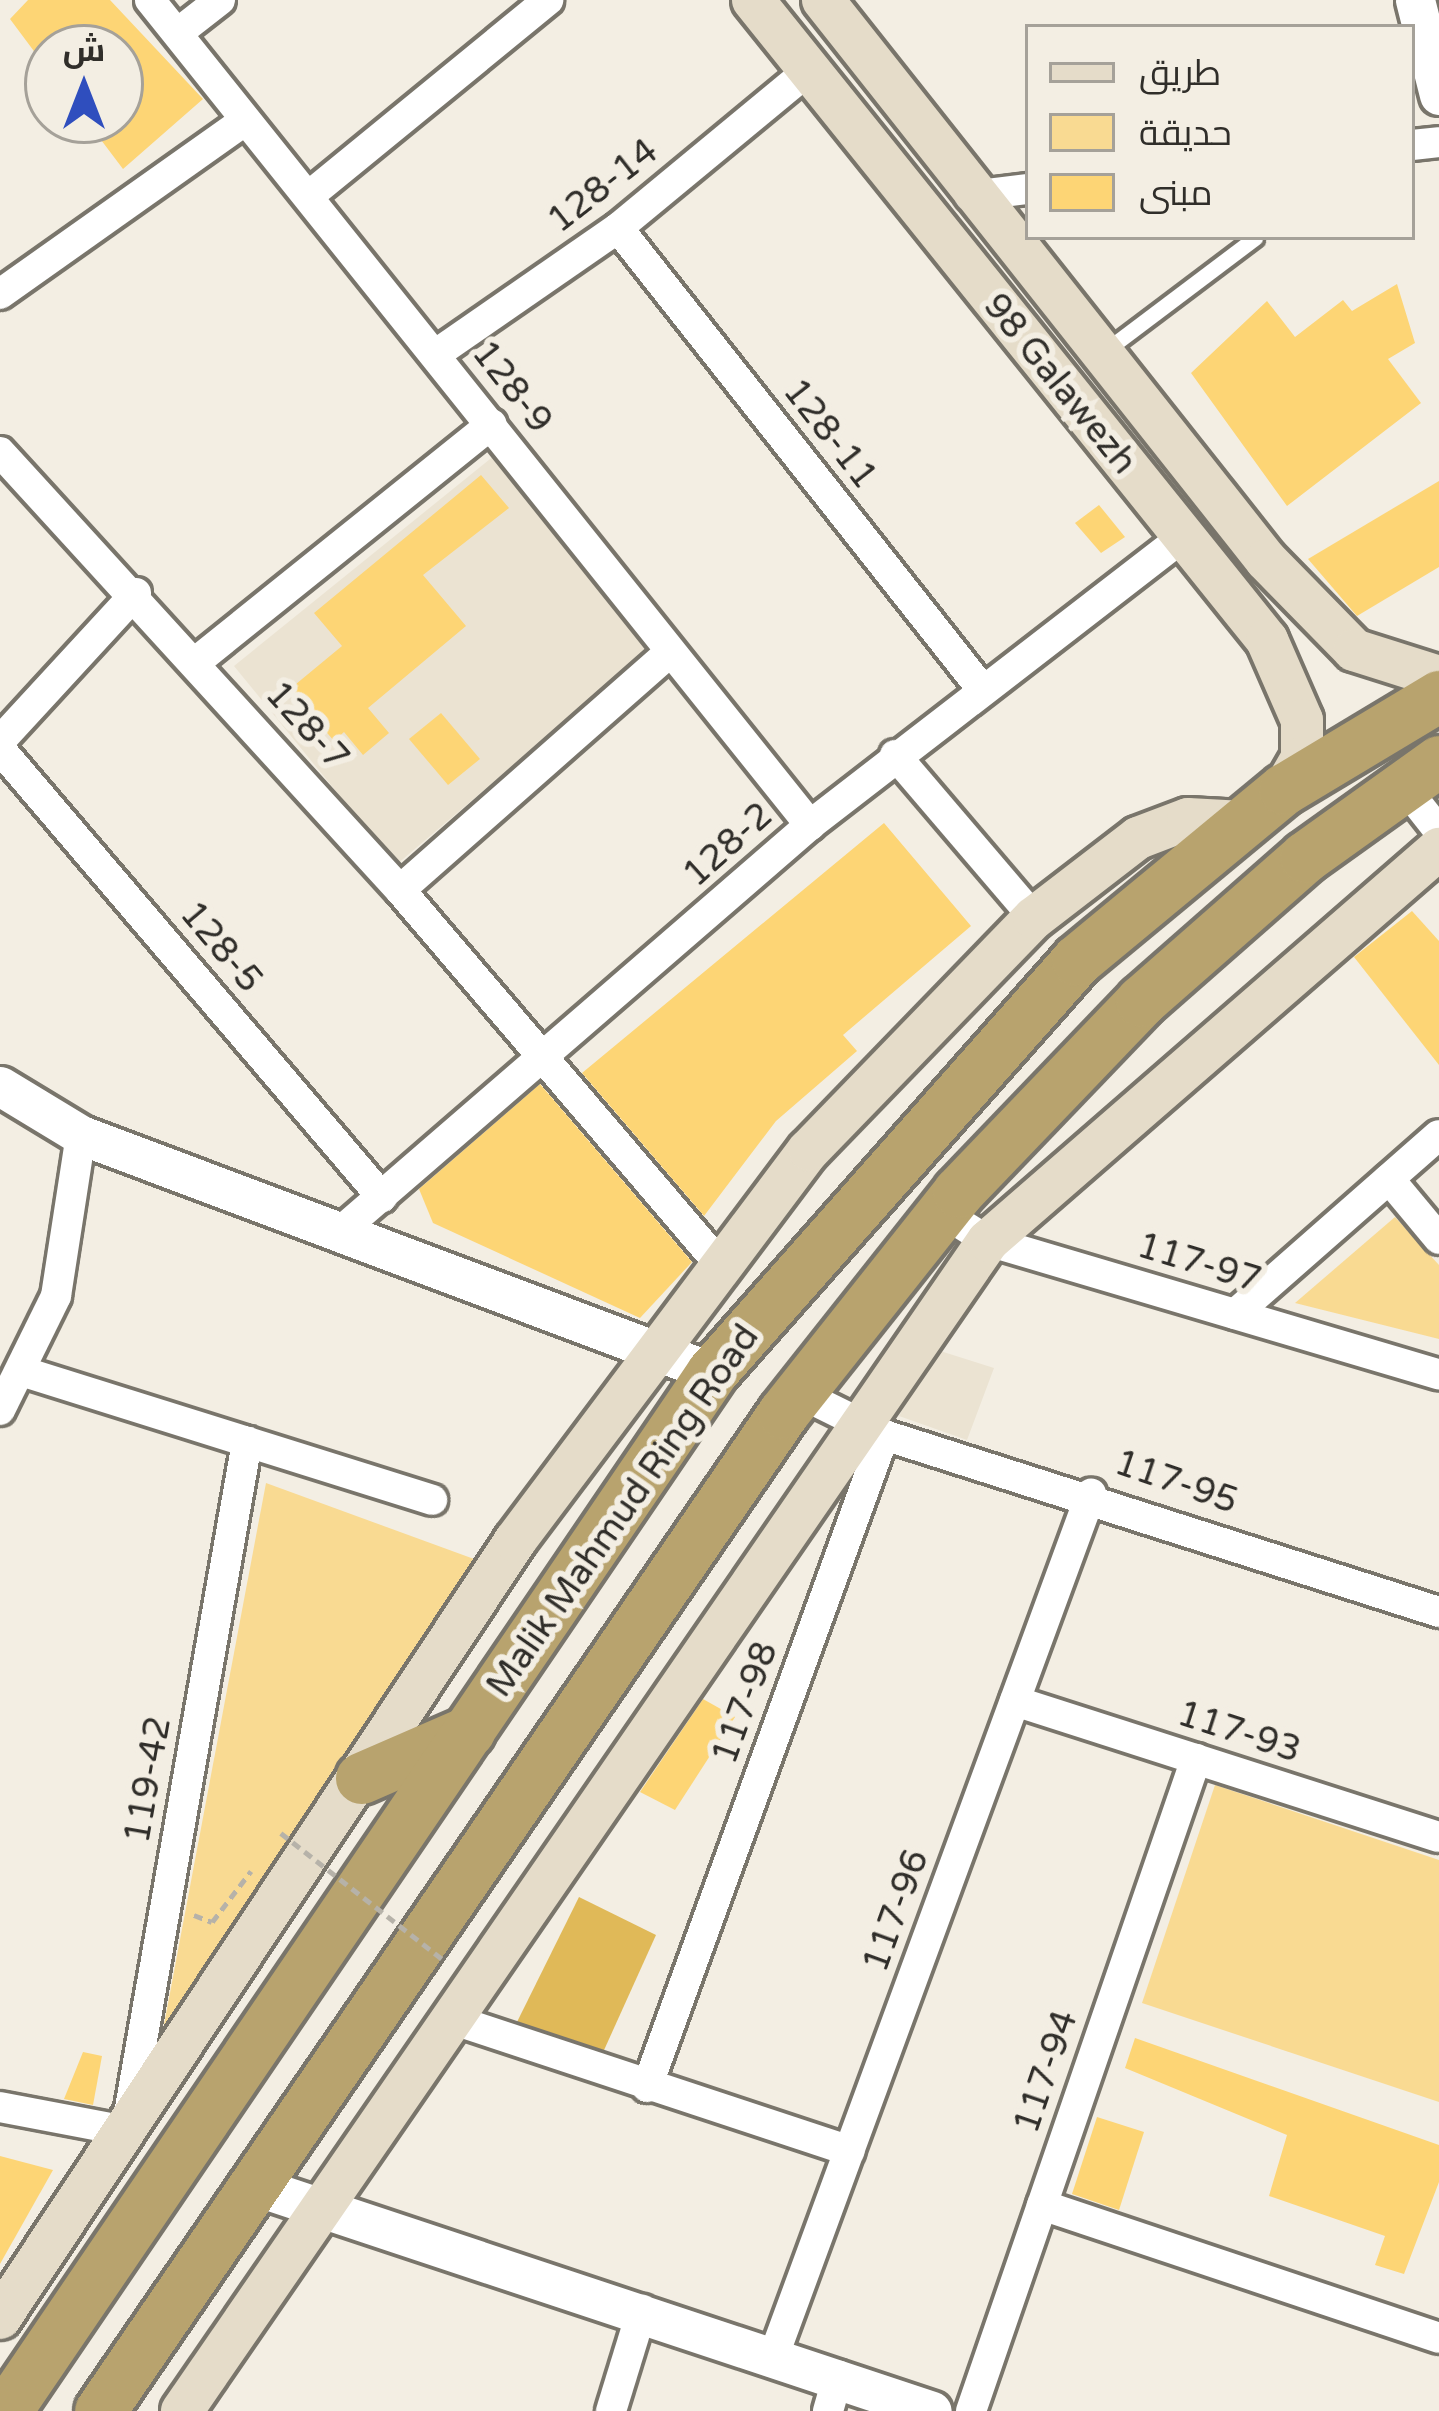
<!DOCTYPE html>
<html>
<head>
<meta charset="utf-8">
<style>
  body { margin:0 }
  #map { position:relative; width:1439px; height:2411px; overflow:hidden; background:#f3eee3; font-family:"Varela Round",Cairo,sans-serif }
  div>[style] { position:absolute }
  .built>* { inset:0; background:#ebe3d2 }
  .green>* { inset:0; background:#f9da92 }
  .water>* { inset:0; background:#e0b958 }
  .building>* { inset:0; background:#fdd575 }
  .path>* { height:4.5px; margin-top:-2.25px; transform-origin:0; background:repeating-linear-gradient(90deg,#b6b2a9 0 9px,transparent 0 15px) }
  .roads { filter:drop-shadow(3px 0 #79756b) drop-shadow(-3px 0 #79756b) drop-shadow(0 3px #79756b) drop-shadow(0 -3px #79756b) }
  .service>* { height:15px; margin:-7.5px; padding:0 7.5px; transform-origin:7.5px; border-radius:7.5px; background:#fff }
  .minor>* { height:30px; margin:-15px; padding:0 15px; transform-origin:15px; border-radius:15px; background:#fff }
  .tertiary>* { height:39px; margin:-19.5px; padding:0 19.5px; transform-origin:19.5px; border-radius:19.5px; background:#fff }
  .secondary>* { height:42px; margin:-21px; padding:0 21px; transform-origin:21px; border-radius:21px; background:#e5dcc9 }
  .trunk>* { height:51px; margin:-25.5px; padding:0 25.5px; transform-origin:25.5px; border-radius:25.5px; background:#b8a36e }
  .path-bridge>* { height:4.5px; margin-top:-2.25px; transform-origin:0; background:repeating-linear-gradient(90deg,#b6b2a9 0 9px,transparent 0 15px) }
  span { translate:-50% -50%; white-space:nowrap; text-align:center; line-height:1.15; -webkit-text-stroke:12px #f3eee3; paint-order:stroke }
  .street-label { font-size:36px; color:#302e2a }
  .legend { position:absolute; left:1025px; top:24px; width:390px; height:216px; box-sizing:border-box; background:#f3eee3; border:3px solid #a5a199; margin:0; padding:15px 21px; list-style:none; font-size:36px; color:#302e2a }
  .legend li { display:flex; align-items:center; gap:24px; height:60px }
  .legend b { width:60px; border:3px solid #a5a199 }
  .north { position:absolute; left:24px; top:24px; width:120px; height:120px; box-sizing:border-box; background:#f3eee3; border:3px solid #a5a199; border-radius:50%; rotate:0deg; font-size:33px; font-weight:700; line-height:48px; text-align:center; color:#302e2a }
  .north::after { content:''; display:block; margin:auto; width:42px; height:54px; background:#2f4ebe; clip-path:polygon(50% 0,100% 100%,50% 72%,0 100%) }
</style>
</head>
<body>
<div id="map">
  <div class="built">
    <i style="clip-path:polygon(495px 455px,649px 650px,396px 865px,234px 666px)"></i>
    <i style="clip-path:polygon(934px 1349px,994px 1368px,967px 1440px,899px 1416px)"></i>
  </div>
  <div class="green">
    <i style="clip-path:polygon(1395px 1217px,1439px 1265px,1439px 1339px,1295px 1303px)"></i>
    <i style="clip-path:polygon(266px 1483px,485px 1563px,160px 2046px)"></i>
    <i style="clip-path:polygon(1215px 1785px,1439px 1860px,1439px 2102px,1142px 2003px)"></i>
  </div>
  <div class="water">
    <i style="clip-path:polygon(579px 1897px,656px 1935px,600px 2059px,516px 2024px)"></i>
  </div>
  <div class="building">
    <i style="clip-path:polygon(28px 0,110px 0,203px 99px,123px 169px,86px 120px,120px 120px,120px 48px,48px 48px,48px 70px,10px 19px)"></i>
    <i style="clip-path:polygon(1397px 284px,1415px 343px,1388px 359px,1421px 403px,1287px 506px,1191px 373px,1267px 301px,1295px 337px,1343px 300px,1352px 311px)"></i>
    <i style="clip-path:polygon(481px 475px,509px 508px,423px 575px,466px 626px,368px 708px,389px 733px,363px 755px,344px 732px,334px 741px,290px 689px,342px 646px,314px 613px)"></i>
    <i style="clip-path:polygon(1439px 481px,1439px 567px,1357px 616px,1308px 559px)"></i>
    <i style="clip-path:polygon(1099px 505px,1125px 537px,1101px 553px,1075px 523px)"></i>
    <i style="clip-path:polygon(441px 713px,480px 759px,448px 785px,409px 739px)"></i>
    <i style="clip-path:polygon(884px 823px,971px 926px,843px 1035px,857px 1051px,776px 1121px,704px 1216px,582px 1073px)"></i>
    <i style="clip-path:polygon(1412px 911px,1439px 941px,1439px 1065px,1354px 957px)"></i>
    <i style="clip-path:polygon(540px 1084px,692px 1262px,640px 1318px,433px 1223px,419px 1189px)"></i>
    <i style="clip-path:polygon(703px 1699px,735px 1717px,675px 1810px,640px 1792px)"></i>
    <i style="clip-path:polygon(1135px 2038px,1439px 2145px,1439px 2182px,1404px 2274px,1375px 2265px,1385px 2236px,1269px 2196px,1287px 2135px,1125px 2068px)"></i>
    <i style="clip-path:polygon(83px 2052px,102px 2056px,93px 2105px,64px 2099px)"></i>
    <i style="clip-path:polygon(1097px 2117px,1144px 2132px,1119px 2210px,1072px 2194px)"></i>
    <i style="clip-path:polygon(0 2156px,53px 2170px,0 2264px)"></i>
  </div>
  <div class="path">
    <i style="left:194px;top:1915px;width:19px;rotate:21deg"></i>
    <i style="left:212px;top:1922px;width:64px;rotate:-52.6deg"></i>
  </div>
  <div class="roads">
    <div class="service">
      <i style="left:1105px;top:351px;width:188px;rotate:-37deg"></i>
    </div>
    <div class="minor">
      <i style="left:150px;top:0;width:1057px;rotate:51.34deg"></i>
      <i style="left:179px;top:32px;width:52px;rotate:-38deg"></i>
      <i style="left:1412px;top:145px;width:27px;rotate:-6deg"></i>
      <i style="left:310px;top:195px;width:308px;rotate:-39.3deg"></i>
      <i style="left:970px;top:196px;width:58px;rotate:-6.9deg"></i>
      <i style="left:618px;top:228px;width:586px;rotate:51.72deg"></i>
      <i style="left:0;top:294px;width:299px;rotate:-35.3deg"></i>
      <i style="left:436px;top:354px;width:221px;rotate:-34.7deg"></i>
      <i style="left:618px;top:228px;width:248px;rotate:-39.6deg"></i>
      <i style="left:0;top:452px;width:593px;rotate:47.6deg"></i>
      <i style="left:400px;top:890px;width:489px;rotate:49.5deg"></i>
      <i style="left:197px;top:661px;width:378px;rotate:-38.8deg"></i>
      <i style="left:0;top:741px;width:201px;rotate:-47.4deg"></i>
      <i style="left:0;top:749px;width:589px;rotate:49.55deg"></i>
      <i style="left:895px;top:755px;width:214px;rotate:49.5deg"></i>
      <i style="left:1402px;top:784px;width:60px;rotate:51.8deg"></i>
      <i style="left:400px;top:890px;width:357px;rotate:-41.4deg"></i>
      <i style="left:1389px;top:1179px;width:78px;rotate:50.2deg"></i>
      <i style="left:942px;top:1212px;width:54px;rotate:32.2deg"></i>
      <i style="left:988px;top:1241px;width:470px;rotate:16.5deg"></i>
      <i style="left:342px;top:1230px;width:619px;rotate:-40.87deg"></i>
      <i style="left:810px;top:825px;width:470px;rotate:-37.7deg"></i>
      <i style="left:1235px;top:1314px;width:271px;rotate:-41.3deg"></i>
      <i style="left:21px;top:1371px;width:431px;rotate:17.4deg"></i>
      <i style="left:799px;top:1393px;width:95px;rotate:26.3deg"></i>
      <i style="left:884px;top:1435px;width:583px;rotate:17.69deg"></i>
      <i style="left:0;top:1410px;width:127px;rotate:-63.8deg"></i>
      <i style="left:56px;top:1296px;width:163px;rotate:-81.2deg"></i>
      <i style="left:1015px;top:1701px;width:445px;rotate:17.8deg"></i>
      <i style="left:448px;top:2018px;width:423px;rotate:18.3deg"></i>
      <i style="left:647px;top:2087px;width:694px;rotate:-70.02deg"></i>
      <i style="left:0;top:2107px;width:128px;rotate:10.8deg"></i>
      <i style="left:126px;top:2131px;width:700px;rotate:-80.04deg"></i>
      <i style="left:1042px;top:2205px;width:419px;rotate:18.5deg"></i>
      <i style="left:774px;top:2355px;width:918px;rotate:-69.79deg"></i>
      <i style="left:611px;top:2411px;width:106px;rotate:-72.9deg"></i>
      <i style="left:828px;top:2411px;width:37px;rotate:-74deg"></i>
      <i style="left:971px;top:2411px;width:690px;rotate:-70.96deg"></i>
    </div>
    <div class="tertiary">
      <i style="left:1415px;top:0;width:98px;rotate:75.8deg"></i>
      <i style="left:0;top:1086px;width:95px;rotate:31.2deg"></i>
      <i style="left:81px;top:1135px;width:674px;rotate:20.59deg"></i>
      <i style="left:255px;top:2186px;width:713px;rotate:18.38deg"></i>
    </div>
    <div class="secondary">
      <i style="left:753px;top:0;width:821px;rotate:51.23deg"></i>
      <i style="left:1267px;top:640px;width:87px;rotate:66.4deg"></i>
      <i style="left:1302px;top:720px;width:38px;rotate:90deg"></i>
      <i style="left:1302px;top:758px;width:36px;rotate:120deg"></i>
      <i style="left:823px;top:0;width:714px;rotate:51.65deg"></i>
      <i style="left:1266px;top:560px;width:126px;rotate:45.6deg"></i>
      <i style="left:1354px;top:650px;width:89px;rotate:17.6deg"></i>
      <i style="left:0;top:2318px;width:932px;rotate:-56.46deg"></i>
      <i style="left:515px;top:1541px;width:489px;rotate:-53.1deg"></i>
      <i style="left:809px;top:1150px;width:323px;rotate:-45.9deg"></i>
      <i style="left:1034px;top:918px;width:131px;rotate:-37.6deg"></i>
      <i style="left:1138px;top:838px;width:53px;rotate:-20.8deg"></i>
      <i style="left:1188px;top:819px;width:55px;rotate:3.1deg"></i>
      <i style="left:182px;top:2411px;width:1421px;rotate:-55.44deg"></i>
      <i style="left:988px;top:1241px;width:598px;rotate:-41deg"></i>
    </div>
    <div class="trunk">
      <i style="left:361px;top:1778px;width:118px;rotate:-23.5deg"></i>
      <i style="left:6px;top:2411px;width:1256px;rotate:-55.8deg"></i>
      <i style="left:712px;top:1372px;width:550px;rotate:-48.46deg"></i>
      <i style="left:1077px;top:960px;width:268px;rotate:-39.6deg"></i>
      <i style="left:1284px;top:789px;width:181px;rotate:-31deg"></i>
      <i style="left:100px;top:2411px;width:1209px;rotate:-55.61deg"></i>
      <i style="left:783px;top:1413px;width:282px;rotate:-51.6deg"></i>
      <i style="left:958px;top:1192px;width:265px;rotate:-46.2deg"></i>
      <i style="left:1141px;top:1001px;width:218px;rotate:-41.3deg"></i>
      <i style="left:1305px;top:857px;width:165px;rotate:-35.6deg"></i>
    </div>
  </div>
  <div class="path-bridge">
    <i style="left:281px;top:1833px;width:209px;rotate:38deg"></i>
  </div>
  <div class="street-label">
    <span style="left:603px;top:186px;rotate:-38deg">128-14</span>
    <span style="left:1060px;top:384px;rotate:51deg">98 Galawezh</span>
    <span style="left:512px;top:387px;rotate:52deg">128-9</span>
    <span style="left:830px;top:434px;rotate:52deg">128-11</span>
    <span style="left:307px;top:726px;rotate:48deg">128-7</span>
    <span style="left:728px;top:845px;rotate:-42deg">128-2</span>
    <span style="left:221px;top:947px;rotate:50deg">128-5</span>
    <span style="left:1199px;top:1263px;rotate:17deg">117-97</span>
    <span style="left:1176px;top:1482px;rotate:19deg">117-95</span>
    <span style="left:623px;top:1511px;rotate:-55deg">Malik Mahmud Ring Road</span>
    <span style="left:745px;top:1703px;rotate:-70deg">117-98</span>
    <span style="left:1239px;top:1732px;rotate:18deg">117-93</span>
    <span style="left:148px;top:1780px;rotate:-80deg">119-42</span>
    <span style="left:896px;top:1911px;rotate:-70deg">117-96</span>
    <span style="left:1046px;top:2072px;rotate:-71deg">117-94</span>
  </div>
  <ul class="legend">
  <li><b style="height:15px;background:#e5dcc9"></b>طريق</li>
  <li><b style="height:33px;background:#f9da92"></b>حديقة</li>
  <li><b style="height:33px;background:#fdd575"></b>مبنى</li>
  </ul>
  <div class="north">ش</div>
</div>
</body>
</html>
